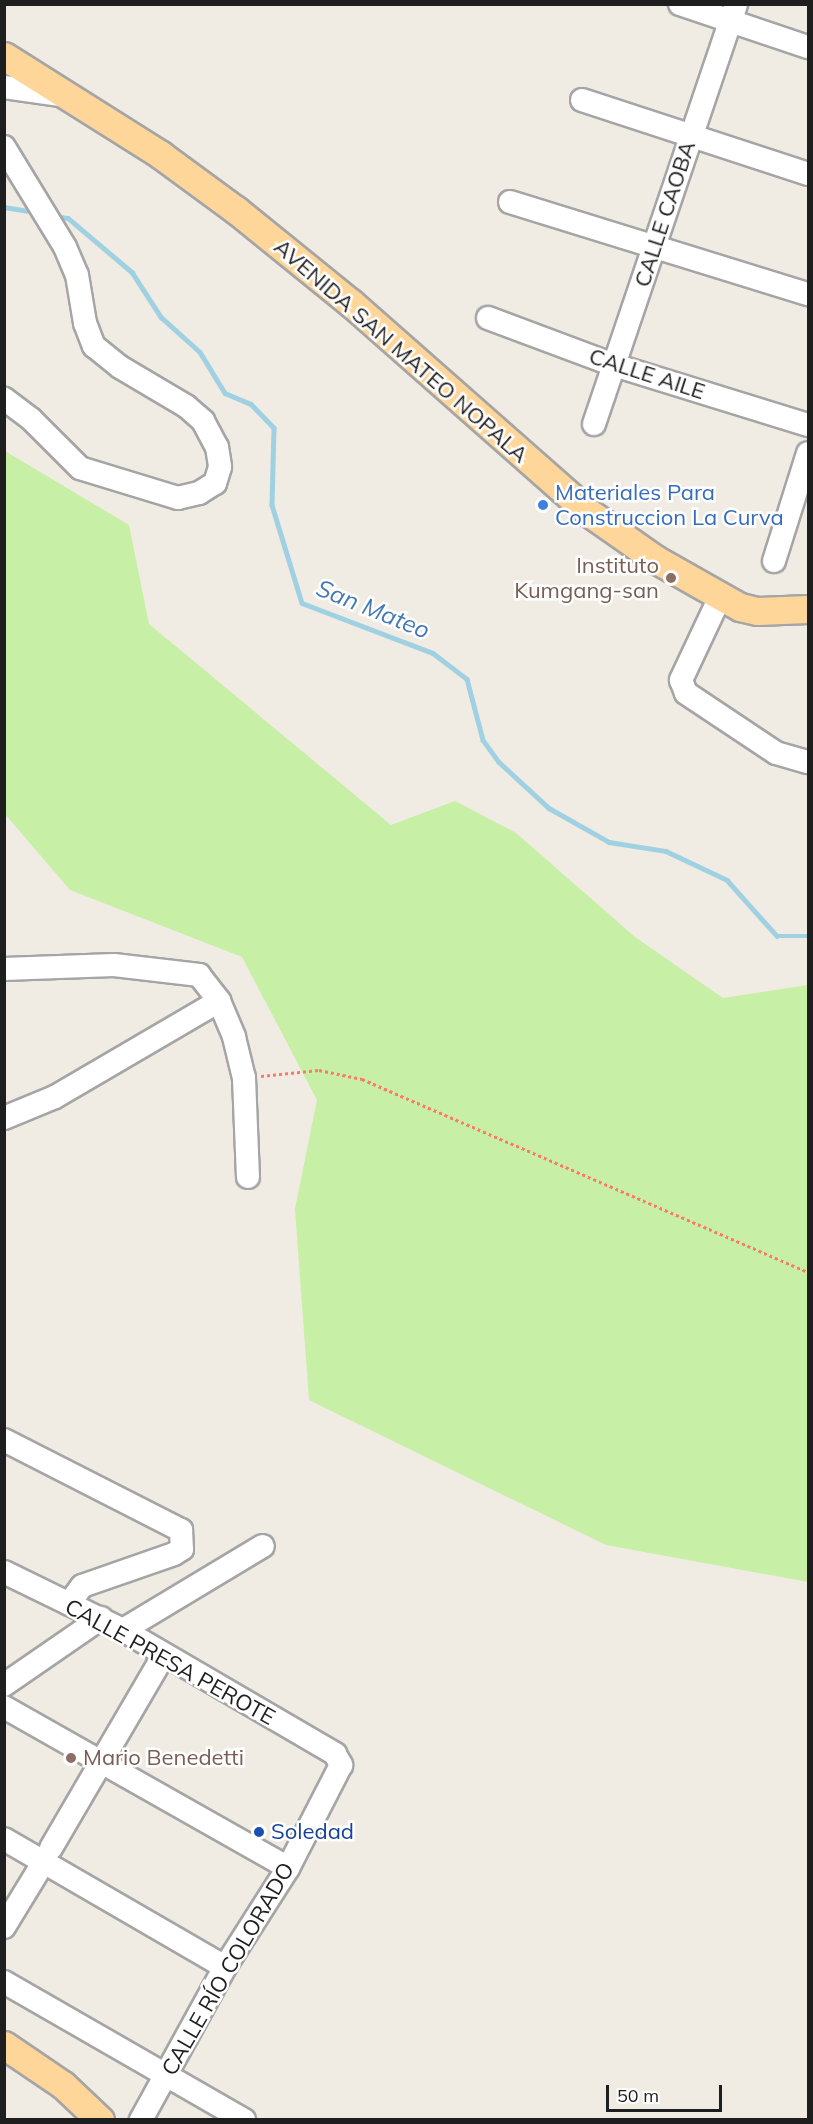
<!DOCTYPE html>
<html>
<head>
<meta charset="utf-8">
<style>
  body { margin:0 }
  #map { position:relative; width:813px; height:2124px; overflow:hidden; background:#f0ece3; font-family:Mulish,sans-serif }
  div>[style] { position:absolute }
  .grass>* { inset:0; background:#c7efa5 }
  .stream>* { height:4.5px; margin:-2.25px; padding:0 2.25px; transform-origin:2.25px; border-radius:2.25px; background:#a0d1e2 }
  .path>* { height:3px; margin-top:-1.5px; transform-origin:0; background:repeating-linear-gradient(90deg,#ff7a65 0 3px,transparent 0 6px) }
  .roads { filter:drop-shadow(2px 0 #a5a5a5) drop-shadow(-2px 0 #a5a5a5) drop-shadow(0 2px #a5a5a5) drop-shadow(0 -2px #a5a5a5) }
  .minor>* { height:22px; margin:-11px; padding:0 11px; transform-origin:11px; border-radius:11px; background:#fff }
  .major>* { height:27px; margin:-13.5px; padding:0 13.5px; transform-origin:13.5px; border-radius:13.5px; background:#ffd699 }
  .dots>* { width:16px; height:16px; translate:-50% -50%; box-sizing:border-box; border:3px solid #fff; border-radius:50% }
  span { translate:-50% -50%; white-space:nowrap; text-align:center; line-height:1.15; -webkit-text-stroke:5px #fff; paint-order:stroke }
  .street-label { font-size:22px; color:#1e1e1e }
  .shop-label { font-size:22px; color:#366cbe }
  .left { translate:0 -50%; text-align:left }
  .education-label { font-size:22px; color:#785e54 }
  .right { translate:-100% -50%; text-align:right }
  .transit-label { font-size:22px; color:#164399 }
  .water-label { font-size:24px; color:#4279b6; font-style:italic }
  .frame { position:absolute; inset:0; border:6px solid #1e1e1e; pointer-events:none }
  .scale { position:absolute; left:606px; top:2085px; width:116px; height:27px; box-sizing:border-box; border:3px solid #1e1e1e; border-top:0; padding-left:8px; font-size:18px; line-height:21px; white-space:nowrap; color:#1e1e1e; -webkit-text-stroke:4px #fff; paint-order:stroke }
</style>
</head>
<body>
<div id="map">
  <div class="grass">
    <i style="clip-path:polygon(5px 451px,129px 525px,149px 624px,391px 825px,455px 801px,516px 833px,635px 937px,723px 998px,808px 985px,808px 1582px,606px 1545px,309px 1400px,295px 1209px,317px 1100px,242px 957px,70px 890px,5px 814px)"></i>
  </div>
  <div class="stream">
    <i style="left:4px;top:207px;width:31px;rotate:9deg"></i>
    <i style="left:55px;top:216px;width:13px;rotate:9deg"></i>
    <i style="left:68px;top:218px;width:84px;rotate:40.2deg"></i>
    <i style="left:132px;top:272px;width:54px;rotate:57.2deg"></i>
    <i style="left:161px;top:317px;width:52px;rotate:41.9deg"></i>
    <i style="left:200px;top:352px;width:48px;rotate:58.6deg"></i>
    <i style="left:225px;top:393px;width:28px;rotate:23deg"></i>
    <i style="left:251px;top:404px;width:33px;rotate:46deg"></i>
    <i style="left:274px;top:428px;width:77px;rotate:91.5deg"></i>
    <i style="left:272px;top:505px;width:102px;rotate:73deg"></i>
    <i style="left:302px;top:603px;width:140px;rotate:20.9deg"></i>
    <i style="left:433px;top:653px;width:43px;rotate:37.4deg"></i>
    <i style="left:467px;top:679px;width:63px;rotate:75.3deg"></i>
    <i style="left:483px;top:740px;width:27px;rotate:54deg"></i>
    <i style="left:499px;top:762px;width:68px;rotate:42.6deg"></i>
    <i style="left:549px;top:808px;width:69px;rotate:29.5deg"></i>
    <i style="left:609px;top:842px;width:58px;rotate:9deg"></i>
    <i style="left:666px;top:851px;width:68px;rotate:25.4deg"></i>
    <i style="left:727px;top:880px;width:75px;rotate:48.2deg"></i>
    <i style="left:777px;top:936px;width:31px"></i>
  </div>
  <div class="path">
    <i style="left:261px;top:1076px;width:58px;rotate:-5.9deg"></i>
    <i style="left:319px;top:1070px;width:44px;rotate:11.8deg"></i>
    <i style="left:362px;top:1079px;width:486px;rotate:23.4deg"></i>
  </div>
  <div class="roads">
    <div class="minor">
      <i style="left:680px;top:4px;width:135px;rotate:18.6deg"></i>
      <i style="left:4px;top:87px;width:57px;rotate:8.1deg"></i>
      <i style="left:582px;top:100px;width:238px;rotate:18.1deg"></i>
      <i style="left:4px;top:147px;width:117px;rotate:58.6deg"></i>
      <i style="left:65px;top:247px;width:30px;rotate:67deg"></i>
      <i style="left:77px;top:275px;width:49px;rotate:80.5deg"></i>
      <i style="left:85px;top:323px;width:25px;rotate:69deg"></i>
      <i style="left:94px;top:346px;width:33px;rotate:39deg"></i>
      <i style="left:120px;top:367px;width:77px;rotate:30.6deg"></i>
      <i style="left:186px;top:406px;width:23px;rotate:41deg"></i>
      <i style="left:203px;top:421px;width:30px;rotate:62deg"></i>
      <i style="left:217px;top:447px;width:20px;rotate:81deg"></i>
      <i style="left:220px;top:467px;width:17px;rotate:107deg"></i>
      <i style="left:215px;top:483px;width:19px;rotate:148deg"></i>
      <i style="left:199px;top:493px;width:22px;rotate:167deg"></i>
      <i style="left:178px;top:498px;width:102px;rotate:-163deg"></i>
      <i style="left:80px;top:468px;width:69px;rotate:-135deg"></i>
      <i style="left:31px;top:419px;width:34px;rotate:-143deg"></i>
      <i style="left:510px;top:202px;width:312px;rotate:17.2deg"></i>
      <i style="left:488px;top:318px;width:134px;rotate:20.5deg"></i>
      <i style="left:614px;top:365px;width:203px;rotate:17.2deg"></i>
      <i style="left:594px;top:424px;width:443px;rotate:-71.3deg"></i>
      <i style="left:774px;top:561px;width:113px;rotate:-72.5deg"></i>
      <i style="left:720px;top:597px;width:92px;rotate:115.2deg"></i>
      <i style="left:681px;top:680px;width:14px;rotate:69deg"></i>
      <i style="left:686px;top:693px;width:108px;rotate:33.7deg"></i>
      <i style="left:776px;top:753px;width:33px;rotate:16deg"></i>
      <i style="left:4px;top:969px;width:110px;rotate:-2.1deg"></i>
      <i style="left:114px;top:965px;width:86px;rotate:6.7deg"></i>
      <i style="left:199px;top:975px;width:33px;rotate:52deg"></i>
      <i style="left:219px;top:1001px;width:39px;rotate:67deg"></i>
      <i style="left:234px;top:1037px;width:42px;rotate:76.3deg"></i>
      <i style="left:244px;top:1078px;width:99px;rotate:87.7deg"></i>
      <i style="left:4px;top:1118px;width:55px;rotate:-22.4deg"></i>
      <i style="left:55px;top:1097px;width:190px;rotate:-30.3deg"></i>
      <i style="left:4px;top:1440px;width:199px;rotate:27deg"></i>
      <i style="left:181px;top:1530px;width:19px;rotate:87deg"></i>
      <i style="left:182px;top:1549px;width:9px;rotate:148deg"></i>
      <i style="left:174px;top:1554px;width:97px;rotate:160.8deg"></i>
      <i style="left:82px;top:1586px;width:22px;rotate:126deg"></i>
      <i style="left:4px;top:1572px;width:132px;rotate:26deg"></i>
      <i style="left:123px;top:1630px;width:246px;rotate:30.3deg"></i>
      <i style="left:335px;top:1754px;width:13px;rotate:61deg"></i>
      <i style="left:341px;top:1765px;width:116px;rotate:117.2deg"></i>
      <i style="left:288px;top:1868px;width:117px;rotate:122.5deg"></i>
      <i style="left:225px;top:1967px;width:175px;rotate:118.8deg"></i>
      <i style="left:123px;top:1630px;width:163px;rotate:-31deg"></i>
      <i style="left:4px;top:1685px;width:118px;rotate:-34.6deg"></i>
      <i style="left:4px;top:1707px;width:326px;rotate:29.5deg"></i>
      <i style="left:4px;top:1839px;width:255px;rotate:30.1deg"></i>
      <i style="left:51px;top:1848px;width:224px;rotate:-59.7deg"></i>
      <i style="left:4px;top:1927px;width:75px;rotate:-58.6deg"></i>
      <i style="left:4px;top:1982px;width:277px;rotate:29.9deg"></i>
    </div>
    <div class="major">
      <i style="left:4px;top:56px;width:186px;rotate:32.2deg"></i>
      <i style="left:161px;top:155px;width:93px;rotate:36.3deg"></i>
      <i style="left:236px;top:210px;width:148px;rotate:39deg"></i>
      <i style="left:351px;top:303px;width:316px;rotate:41.4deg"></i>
      <i style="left:588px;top:512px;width:82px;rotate:35deg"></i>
      <i style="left:655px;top:559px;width:98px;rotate:29.5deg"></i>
      <i style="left:740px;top:607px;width:18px;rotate:13deg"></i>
      <i style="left:758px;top:611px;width:50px;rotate:-2.3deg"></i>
      <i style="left:4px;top:2045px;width:71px;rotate:34.1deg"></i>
      <i style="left:63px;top:2085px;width:51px;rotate:43.4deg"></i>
    </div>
  </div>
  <div class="dots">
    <i style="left:543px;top:505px;background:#3f7fe0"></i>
    <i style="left:671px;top:578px;background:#8d6e63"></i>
    <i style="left:71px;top:1758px;background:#8d6e63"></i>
    <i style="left:259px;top:1832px;background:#1a4fb4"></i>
  </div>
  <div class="street-label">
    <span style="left:665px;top:214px;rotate:-72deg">CALLE CAOBA</span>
    <span style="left:401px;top:351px;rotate:41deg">AVENIDA SAN MATEO NOPALA</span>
    <span style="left:647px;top:374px;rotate:18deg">CALLE AILE</span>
    <span style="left:170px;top:1662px;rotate:29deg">CALLE PRESA PEROTE</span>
    <span style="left:228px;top:1969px;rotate:-60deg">CALLE RÍO COLORADO</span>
  </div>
  <div class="shop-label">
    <span class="left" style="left:555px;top:505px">Materiales Para<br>Construccion La Curva</span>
  </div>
  <div class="education-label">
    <span class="right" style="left:659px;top:578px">Instituto<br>Kumgang-san</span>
    <span class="left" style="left:83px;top:1758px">Mario Benedetti</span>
  </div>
  <div class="transit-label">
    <span class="left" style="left:271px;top:1832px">Soledad</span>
  </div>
  <div class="water-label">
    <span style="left:373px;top:609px;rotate:22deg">San Mateo</span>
  </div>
  <div class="frame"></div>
  <div class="scale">50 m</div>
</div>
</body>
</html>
